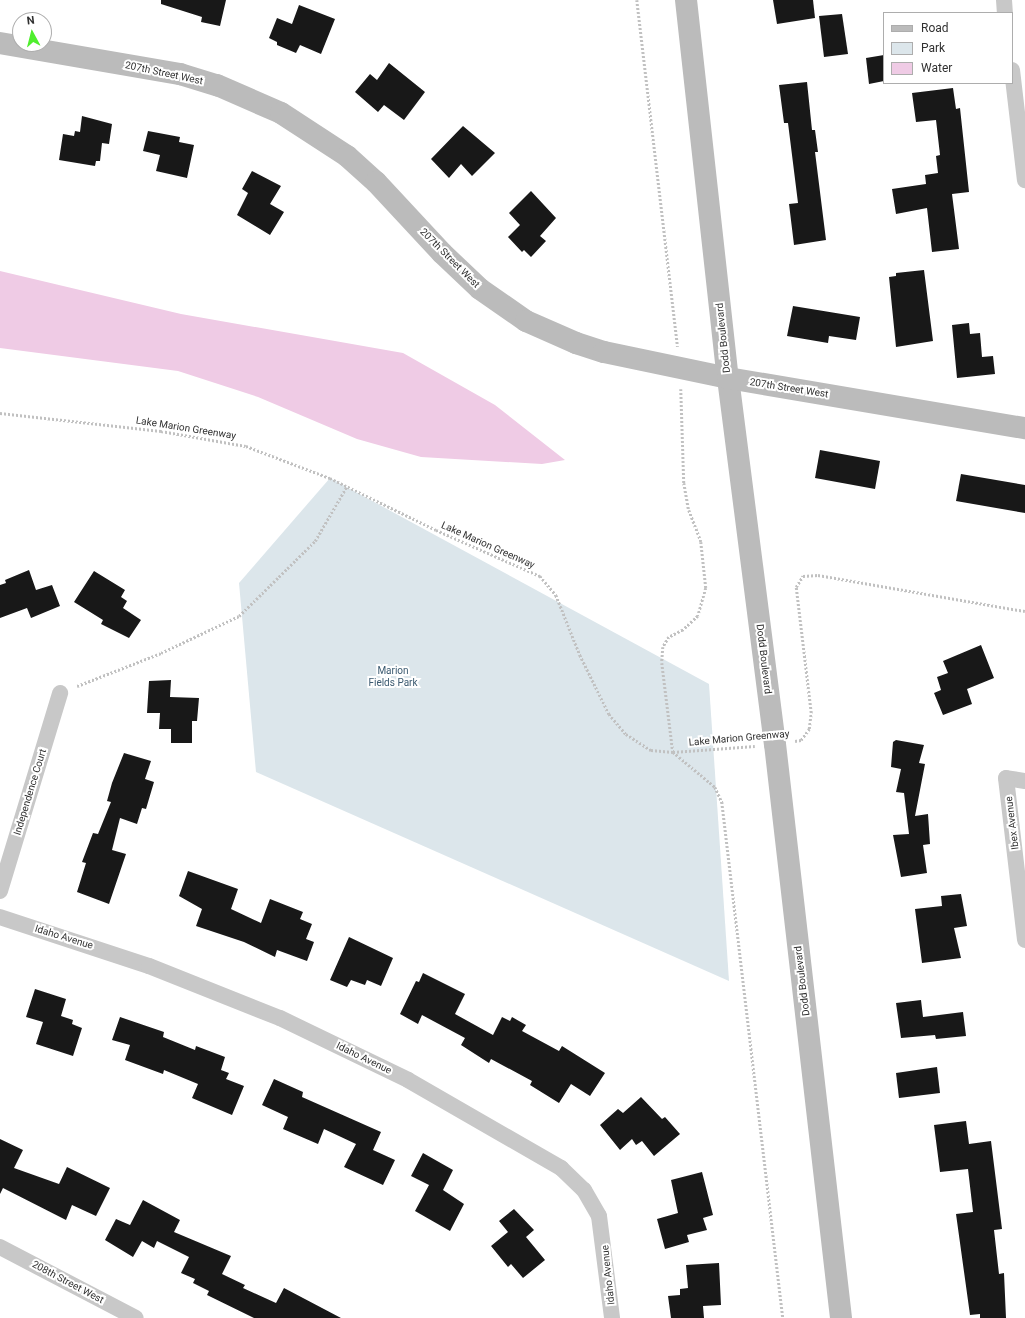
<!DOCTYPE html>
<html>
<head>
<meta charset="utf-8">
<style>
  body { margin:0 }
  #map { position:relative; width:1025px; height:1318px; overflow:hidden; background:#fff; font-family:Roboto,sans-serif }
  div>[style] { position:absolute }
  .green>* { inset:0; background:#dce6eb }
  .water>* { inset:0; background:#efcbe5 }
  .building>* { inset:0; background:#181818 }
  .path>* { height:2.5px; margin-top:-1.25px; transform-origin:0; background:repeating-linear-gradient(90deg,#c1c1c1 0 2px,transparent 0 4px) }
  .street>* { height:16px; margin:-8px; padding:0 8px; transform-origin:8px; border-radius:8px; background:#c8c8c8 }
  .secondary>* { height:22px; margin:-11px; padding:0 11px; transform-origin:11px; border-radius:11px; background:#bbb }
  span { translate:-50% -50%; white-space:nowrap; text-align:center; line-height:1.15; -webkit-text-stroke:4px #fff; paint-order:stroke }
  .street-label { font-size:10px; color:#313131 }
  .park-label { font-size:10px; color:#3b5a70 }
  .legend { position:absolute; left:883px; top:12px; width:130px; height:72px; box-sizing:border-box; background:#fff; border:1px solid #adadad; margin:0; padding:5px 7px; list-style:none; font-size:12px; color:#313131 }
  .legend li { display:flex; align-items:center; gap:8px; height:20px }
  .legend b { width:20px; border:1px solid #adadad }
  .north { position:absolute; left:12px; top:12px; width:40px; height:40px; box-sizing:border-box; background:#fff; border:1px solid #adadad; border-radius:50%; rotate:353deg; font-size:11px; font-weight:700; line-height:16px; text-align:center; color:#313131 }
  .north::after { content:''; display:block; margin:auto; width:14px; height:18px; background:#50ee2e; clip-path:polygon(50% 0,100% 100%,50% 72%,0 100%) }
</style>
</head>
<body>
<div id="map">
  <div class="green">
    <i style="clip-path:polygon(330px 478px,709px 684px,729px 981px,256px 772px,239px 583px)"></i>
  </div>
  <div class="water">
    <i style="clip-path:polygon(0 271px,181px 314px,403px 353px,495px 405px,565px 460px,542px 464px,421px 457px,357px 439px,258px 397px,178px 371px,0 348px)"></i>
  </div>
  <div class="building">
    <i style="clip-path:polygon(161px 0,226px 0,220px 26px,201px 22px,202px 17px,161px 4px)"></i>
    <i style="clip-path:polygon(773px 0,813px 0,815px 18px,777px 24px)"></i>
    <i style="clip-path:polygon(299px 5px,335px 19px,321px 54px,300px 45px,296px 53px,277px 45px,277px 42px,269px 38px,277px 18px,292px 24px)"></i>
    <i style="clip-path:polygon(842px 14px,848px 54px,824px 57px,819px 16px)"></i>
    <i style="clip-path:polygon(884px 55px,884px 81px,869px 84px,866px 58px)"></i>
    <i style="clip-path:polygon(389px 63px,425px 92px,404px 120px,384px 105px,378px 112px,355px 92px,370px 74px,377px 80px)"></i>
    <i style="clip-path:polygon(807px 82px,812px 130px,815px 130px,818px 152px,815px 152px,826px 240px,794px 245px,789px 204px,798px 203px,788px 123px,784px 123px,779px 85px)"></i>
    <i style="clip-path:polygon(953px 88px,956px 109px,960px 108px,969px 192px,952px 194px,959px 249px,932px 252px,927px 208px,896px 214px,892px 189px,926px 184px,925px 175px,938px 173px,936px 156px,940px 155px,936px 120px,916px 122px,912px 93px)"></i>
    <i style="clip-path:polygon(82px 116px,112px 124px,109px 144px,102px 143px,100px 161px,96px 161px,95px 166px,59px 160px,63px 134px,74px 136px,75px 131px,80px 132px)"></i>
    <i style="clip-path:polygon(463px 126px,495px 153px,472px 176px,461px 164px,449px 178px,431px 159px)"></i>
    <i style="clip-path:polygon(148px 131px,180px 137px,179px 142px,194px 145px,187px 178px,156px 171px,160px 155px,143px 151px)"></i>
    <i style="clip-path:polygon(252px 171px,281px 186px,270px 204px,284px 212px,270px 235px,237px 215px,248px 193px,242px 189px)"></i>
    <i style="clip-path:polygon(531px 191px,556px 218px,540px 236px,546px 241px,531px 257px,524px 250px,522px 252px,508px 237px,520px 225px,509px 213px)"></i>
    <i style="clip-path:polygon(924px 270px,933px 341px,896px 347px,889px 277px,896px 276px,896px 273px)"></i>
    <i style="clip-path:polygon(793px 306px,860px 317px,856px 340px,829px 336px,828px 343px,787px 336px)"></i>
    <i style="clip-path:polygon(969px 323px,970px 334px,980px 333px,982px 357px,993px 356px,995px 374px,957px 378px,952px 325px)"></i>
    <i style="clip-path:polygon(820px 450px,880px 461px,875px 489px,815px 478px)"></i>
    <i style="clip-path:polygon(961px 474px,1025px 485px,1025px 513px,956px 501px)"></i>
    <i style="clip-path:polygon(29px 570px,36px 590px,52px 585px,60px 606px,31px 618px,27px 608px,0 618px,0 585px,6px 583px,5px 580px)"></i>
    <i style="clip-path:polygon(94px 571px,125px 590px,121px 597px,127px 601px,123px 608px,141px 620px,129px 638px,101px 624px,103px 620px,74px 602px)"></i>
    <i style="clip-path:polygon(981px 645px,994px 678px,967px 689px,972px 704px,943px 715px,934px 693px,941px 690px,937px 677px,948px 673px,943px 661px)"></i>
    <i style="clip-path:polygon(171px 680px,170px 697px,199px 698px,197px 721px,192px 721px,192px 743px,171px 743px,171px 729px,159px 729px,160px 713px,147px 713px,149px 681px)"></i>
    <i style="clip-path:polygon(896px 740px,924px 745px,919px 763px,925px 764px,915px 816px,928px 814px,930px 844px,923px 845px,927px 873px,901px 877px,893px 835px,909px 834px,904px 793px,896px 792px,901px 769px,891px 767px,893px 742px)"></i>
    <i style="clip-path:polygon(124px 753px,151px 761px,145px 779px,154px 782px,146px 809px,142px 808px,137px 824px,120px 818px,112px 850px,126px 854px,109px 904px,77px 892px,86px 863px,82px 862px,93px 833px,98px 834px,111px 802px,107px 801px,112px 783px)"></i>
    <i style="clip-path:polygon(188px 871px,238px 889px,231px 909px,261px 923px,270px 899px,303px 912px,300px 919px,312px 924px,306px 939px,314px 942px,307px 961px,277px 950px,275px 957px,244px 942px,196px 926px,202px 909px,179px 896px)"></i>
    <i style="clip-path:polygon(961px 894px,967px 926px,954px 928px,961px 958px,922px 963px,915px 909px,942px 906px,941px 896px)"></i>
    <i style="clip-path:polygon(349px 937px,393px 958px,381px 986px,367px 980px,365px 985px,351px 980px,347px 987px,330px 980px)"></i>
    <i style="clip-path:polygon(423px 973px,465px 994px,455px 1014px,493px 1035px,502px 1017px,510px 1021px,512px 1017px,526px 1025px,522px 1031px,559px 1051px,562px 1046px,605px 1073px,590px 1096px,571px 1084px,559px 1103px,530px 1085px,532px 1081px,491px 1059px,489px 1063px,461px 1045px,465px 1038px,422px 1015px,418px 1024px,400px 1014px,416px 981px,419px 982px)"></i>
    <i style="clip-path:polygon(35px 989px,66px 999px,61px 1016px,73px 1020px,72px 1024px,82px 1028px,73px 1056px,36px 1044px,43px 1022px,26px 1017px)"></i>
    <i style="clip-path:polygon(921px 1000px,923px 1017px,963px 1012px,966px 1036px,936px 1039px,935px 1035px,901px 1038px,896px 1003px)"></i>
    <i style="clip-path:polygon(120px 1017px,164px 1032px,163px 1037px,195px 1050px,196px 1046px,225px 1057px,221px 1070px,229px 1073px,226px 1079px,244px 1086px,232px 1115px,192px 1098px,198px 1084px,164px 1070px,163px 1074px,125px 1060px,130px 1045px,112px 1040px)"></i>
    <i style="clip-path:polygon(937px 1067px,940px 1093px,899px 1098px,896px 1073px)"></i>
    <i style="clip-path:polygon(274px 1079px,303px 1092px,302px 1097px,381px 1132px,373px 1150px,395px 1160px,383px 1185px,344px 1167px,356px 1144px,324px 1129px,318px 1144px,283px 1129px,288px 1117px,262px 1105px)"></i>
    <i style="clip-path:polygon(641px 1097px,662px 1119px,665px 1117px,680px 1134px,654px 1156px,642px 1141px,636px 1145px,632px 1139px,620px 1150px,600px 1125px,618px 1109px,623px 1113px)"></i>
    <i style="clip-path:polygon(966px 1121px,969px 1144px,991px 1141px,1002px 1229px,994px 1230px,999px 1274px,1004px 1273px,1006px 1318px,980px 1318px,980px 1314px,970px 1315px,956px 1214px,973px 1212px,968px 1169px,940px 1172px,934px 1125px)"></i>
    <i style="clip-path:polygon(0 1139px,23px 1150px,14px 1168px,59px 1184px,67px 1167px,110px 1188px,96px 1216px,72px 1205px,66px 1220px,3px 1188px,0 1194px)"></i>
    <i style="clip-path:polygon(423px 1153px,453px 1170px,443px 1190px,464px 1204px,450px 1231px,415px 1211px,429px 1185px,411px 1176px)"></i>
    <i style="clip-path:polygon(702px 1172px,713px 1215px,703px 1218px,707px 1230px,687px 1235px,689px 1242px,665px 1249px,657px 1219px,678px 1213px,671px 1180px)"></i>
    <i style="clip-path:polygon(143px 1200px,180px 1220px,174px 1232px,231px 1256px,222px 1274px,245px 1285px,243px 1288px,276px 1303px,284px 1288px,341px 1318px,254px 1318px,207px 1295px,209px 1291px,193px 1283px,195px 1279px,181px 1273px,189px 1257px,157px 1241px,154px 1248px,142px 1241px,133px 1257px,105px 1240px,116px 1219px,130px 1225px)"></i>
    <i style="clip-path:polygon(514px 1209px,534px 1230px,526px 1237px,545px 1260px,523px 1278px,511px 1264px,508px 1267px,491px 1246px,508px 1232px,499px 1221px)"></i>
    <i style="clip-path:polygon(719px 1263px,721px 1305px,703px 1306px,704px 1318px,671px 1318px,668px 1296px,680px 1295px,680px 1289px,688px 1288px,686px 1265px)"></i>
  </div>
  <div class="path">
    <i style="left:637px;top:0;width:349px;rotate:83.3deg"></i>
    <i style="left:681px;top:389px;width:94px;rotate:88.2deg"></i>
    <i style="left:684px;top:483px;width:27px;rotate:80deg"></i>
    <i style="left:689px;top:510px;width:34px;rotate:69deg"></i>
    <i style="left:701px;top:542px;width:46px;rotate:83.8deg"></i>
    <i style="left:706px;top:588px;width:29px;rotate:106deg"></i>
    <i style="left:698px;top:616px;width:21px;rotate:137deg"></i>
    <i style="left:683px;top:630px;width:16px;rotate:153deg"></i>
    <i style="left:669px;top:637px;width:12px;rotate:121deg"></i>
    <i style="left:663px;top:647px;width:16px;rotate:94deg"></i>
    <i style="left:662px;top:663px;width:90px;rotate:83deg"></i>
    <i style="left:673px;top:752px;width:55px;rotate:39.8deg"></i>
    <i style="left:715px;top:787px;width:17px;rotate:65deg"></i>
    <i style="left:722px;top:802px;width:520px;rotate:83.26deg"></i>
    <i style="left:0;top:413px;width:162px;rotate:6.4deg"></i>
    <i style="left:161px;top:431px;width:86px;rotate:10deg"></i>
    <i style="left:246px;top:446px;width:90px;rotate:20.9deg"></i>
    <i style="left:330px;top:478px;width:118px;rotate:26.1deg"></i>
    <i style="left:436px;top:530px;width:114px;rotate:23.9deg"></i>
    <i style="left:540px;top:576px;width:25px;rotate:50deg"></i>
    <i style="left:556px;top:595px;width:65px;rotate:68.2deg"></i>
    <i style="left:580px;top:655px;width:66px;rotate:63.8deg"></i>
    <i style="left:609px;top:714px;width:26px;rotate:50deg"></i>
    <i style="left:626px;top:734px;width:30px;rotate:33deg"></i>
    <i style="left:651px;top:750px;width:22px;rotate:5deg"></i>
    <i style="left:673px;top:752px;width:82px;rotate:-4.2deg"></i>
    <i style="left:77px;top:686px;width:90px;rotate:-21.4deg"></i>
    <i style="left:161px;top:653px;width:86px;rotate:-25.4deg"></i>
    <i style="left:239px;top:616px;width:107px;rotate:-44.6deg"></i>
    <i style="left:315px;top:541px;width:64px;rotate:-59.8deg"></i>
    <i style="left:795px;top:741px;width:6px;rotate:-9deg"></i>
    <i style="left:801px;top:740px;width:14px;rotate:-54deg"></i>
    <i style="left:809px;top:729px;width:16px;rotate:-83deg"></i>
    <i style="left:811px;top:713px;width:127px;rotate:-96.8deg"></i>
    <i style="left:796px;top:587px;width:13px;rotate:-58deg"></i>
    <i style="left:803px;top:576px;width:15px;rotate:-4deg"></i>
    <i style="left:818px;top:575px;width:210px;rotate:9.9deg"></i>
  </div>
  <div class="street">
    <i style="left:1004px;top:0;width:13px;rotate:86deg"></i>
    <i style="left:1012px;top:70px;width:111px;rotate:83.3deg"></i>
    <i style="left:1025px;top:781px;width:19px;rotate:-171deg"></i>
    <i style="left:1006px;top:778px;width:163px;rotate:83.3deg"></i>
    <i style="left:0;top:891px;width:207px;rotate:-73.1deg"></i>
    <i style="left:0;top:917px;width:157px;rotate:18.2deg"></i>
    <i style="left:149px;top:966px;width:141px;rotate:21.7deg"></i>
    <i style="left:280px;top:1018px;width:142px;rotate:25.8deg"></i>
    <i style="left:408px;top:1080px;width:177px;rotate:29.9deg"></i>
    <i style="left:561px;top:1168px;width:32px;rotate:44deg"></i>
    <i style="left:584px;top:1190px;width:30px;rotate:60deg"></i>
    <i style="left:599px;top:1216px;width:103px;rotate:82.7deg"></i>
    <i style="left:0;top:1247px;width:153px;rotate:27.6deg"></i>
  </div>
  <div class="secondary">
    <i style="left:686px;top:0;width:380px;rotate:83.7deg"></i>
    <i style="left:728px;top:378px;width:369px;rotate:82.7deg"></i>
    <i style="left:775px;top:744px;width:578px;rotate:83.44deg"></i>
    <i style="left:0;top:43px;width:183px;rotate:9.8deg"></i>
    <i style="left:180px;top:74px;width:39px;rotate:17deg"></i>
    <i style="left:217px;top:85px;width:70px;rotate:23.6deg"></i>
    <i style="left:281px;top:113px;width:79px;rotate:33.1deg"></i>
    <i style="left:347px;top:156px;width:39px;rotate:42deg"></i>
    <i style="left:376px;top:182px;width:97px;rotate:47.1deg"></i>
    <i style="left:442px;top:253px;width:52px;rotate:43.5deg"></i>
    <i style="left:480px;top:289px;width:56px;rotate:34.8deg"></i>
    <i style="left:526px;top:321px;width:55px;rotate:23.7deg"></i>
    <i style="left:576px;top:343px;width:29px;rotate:18deg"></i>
    <i style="left:604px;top:352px;width:127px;rotate:11.8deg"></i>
    <i style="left:728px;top:378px;width:301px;rotate:9.6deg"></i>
  </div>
  <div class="street-label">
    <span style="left:164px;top:73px;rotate:12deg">207th Street West</span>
    <span style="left:450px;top:258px;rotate:45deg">207th Street West</span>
    <span style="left:723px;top:338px;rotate:-96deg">Dodd Boulevard</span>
    <span style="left:789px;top:388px;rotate:9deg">207th Street West</span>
    <span style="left:186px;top:428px;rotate:9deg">Lake Marion Greenway</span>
    <span style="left:488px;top:545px;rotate:24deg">Lake Marion Greenway</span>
    <span style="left:764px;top:659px;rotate:83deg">Dodd Boulevard</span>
    <span style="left:739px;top:738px;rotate:-5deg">Lake Marion Greenway</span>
    <span style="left:30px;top:792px;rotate:-73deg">Independence Court</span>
    <span style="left:1012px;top:823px;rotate:-97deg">Ibex Avenue</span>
    <span style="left:64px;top:937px;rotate:17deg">Idaho Avenue</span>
    <span style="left:802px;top:981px;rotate:-97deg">Dodd Boulevard</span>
    <span style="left:364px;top:1058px;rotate:26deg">Idaho Avenue</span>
    <span style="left:608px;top:1275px;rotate:-96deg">Idaho Avenue</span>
    <span style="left:68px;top:1282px;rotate:28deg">208th Street West</span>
  </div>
  <div class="park-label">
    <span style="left:393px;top:676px">Marion<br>Fields Park</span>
  </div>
  <ul class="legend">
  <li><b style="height:5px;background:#bbb"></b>Road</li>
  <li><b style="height:11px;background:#dce6eb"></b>Park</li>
  <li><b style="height:11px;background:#efcbe5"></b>Water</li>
  </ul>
  <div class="north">N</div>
</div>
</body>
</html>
